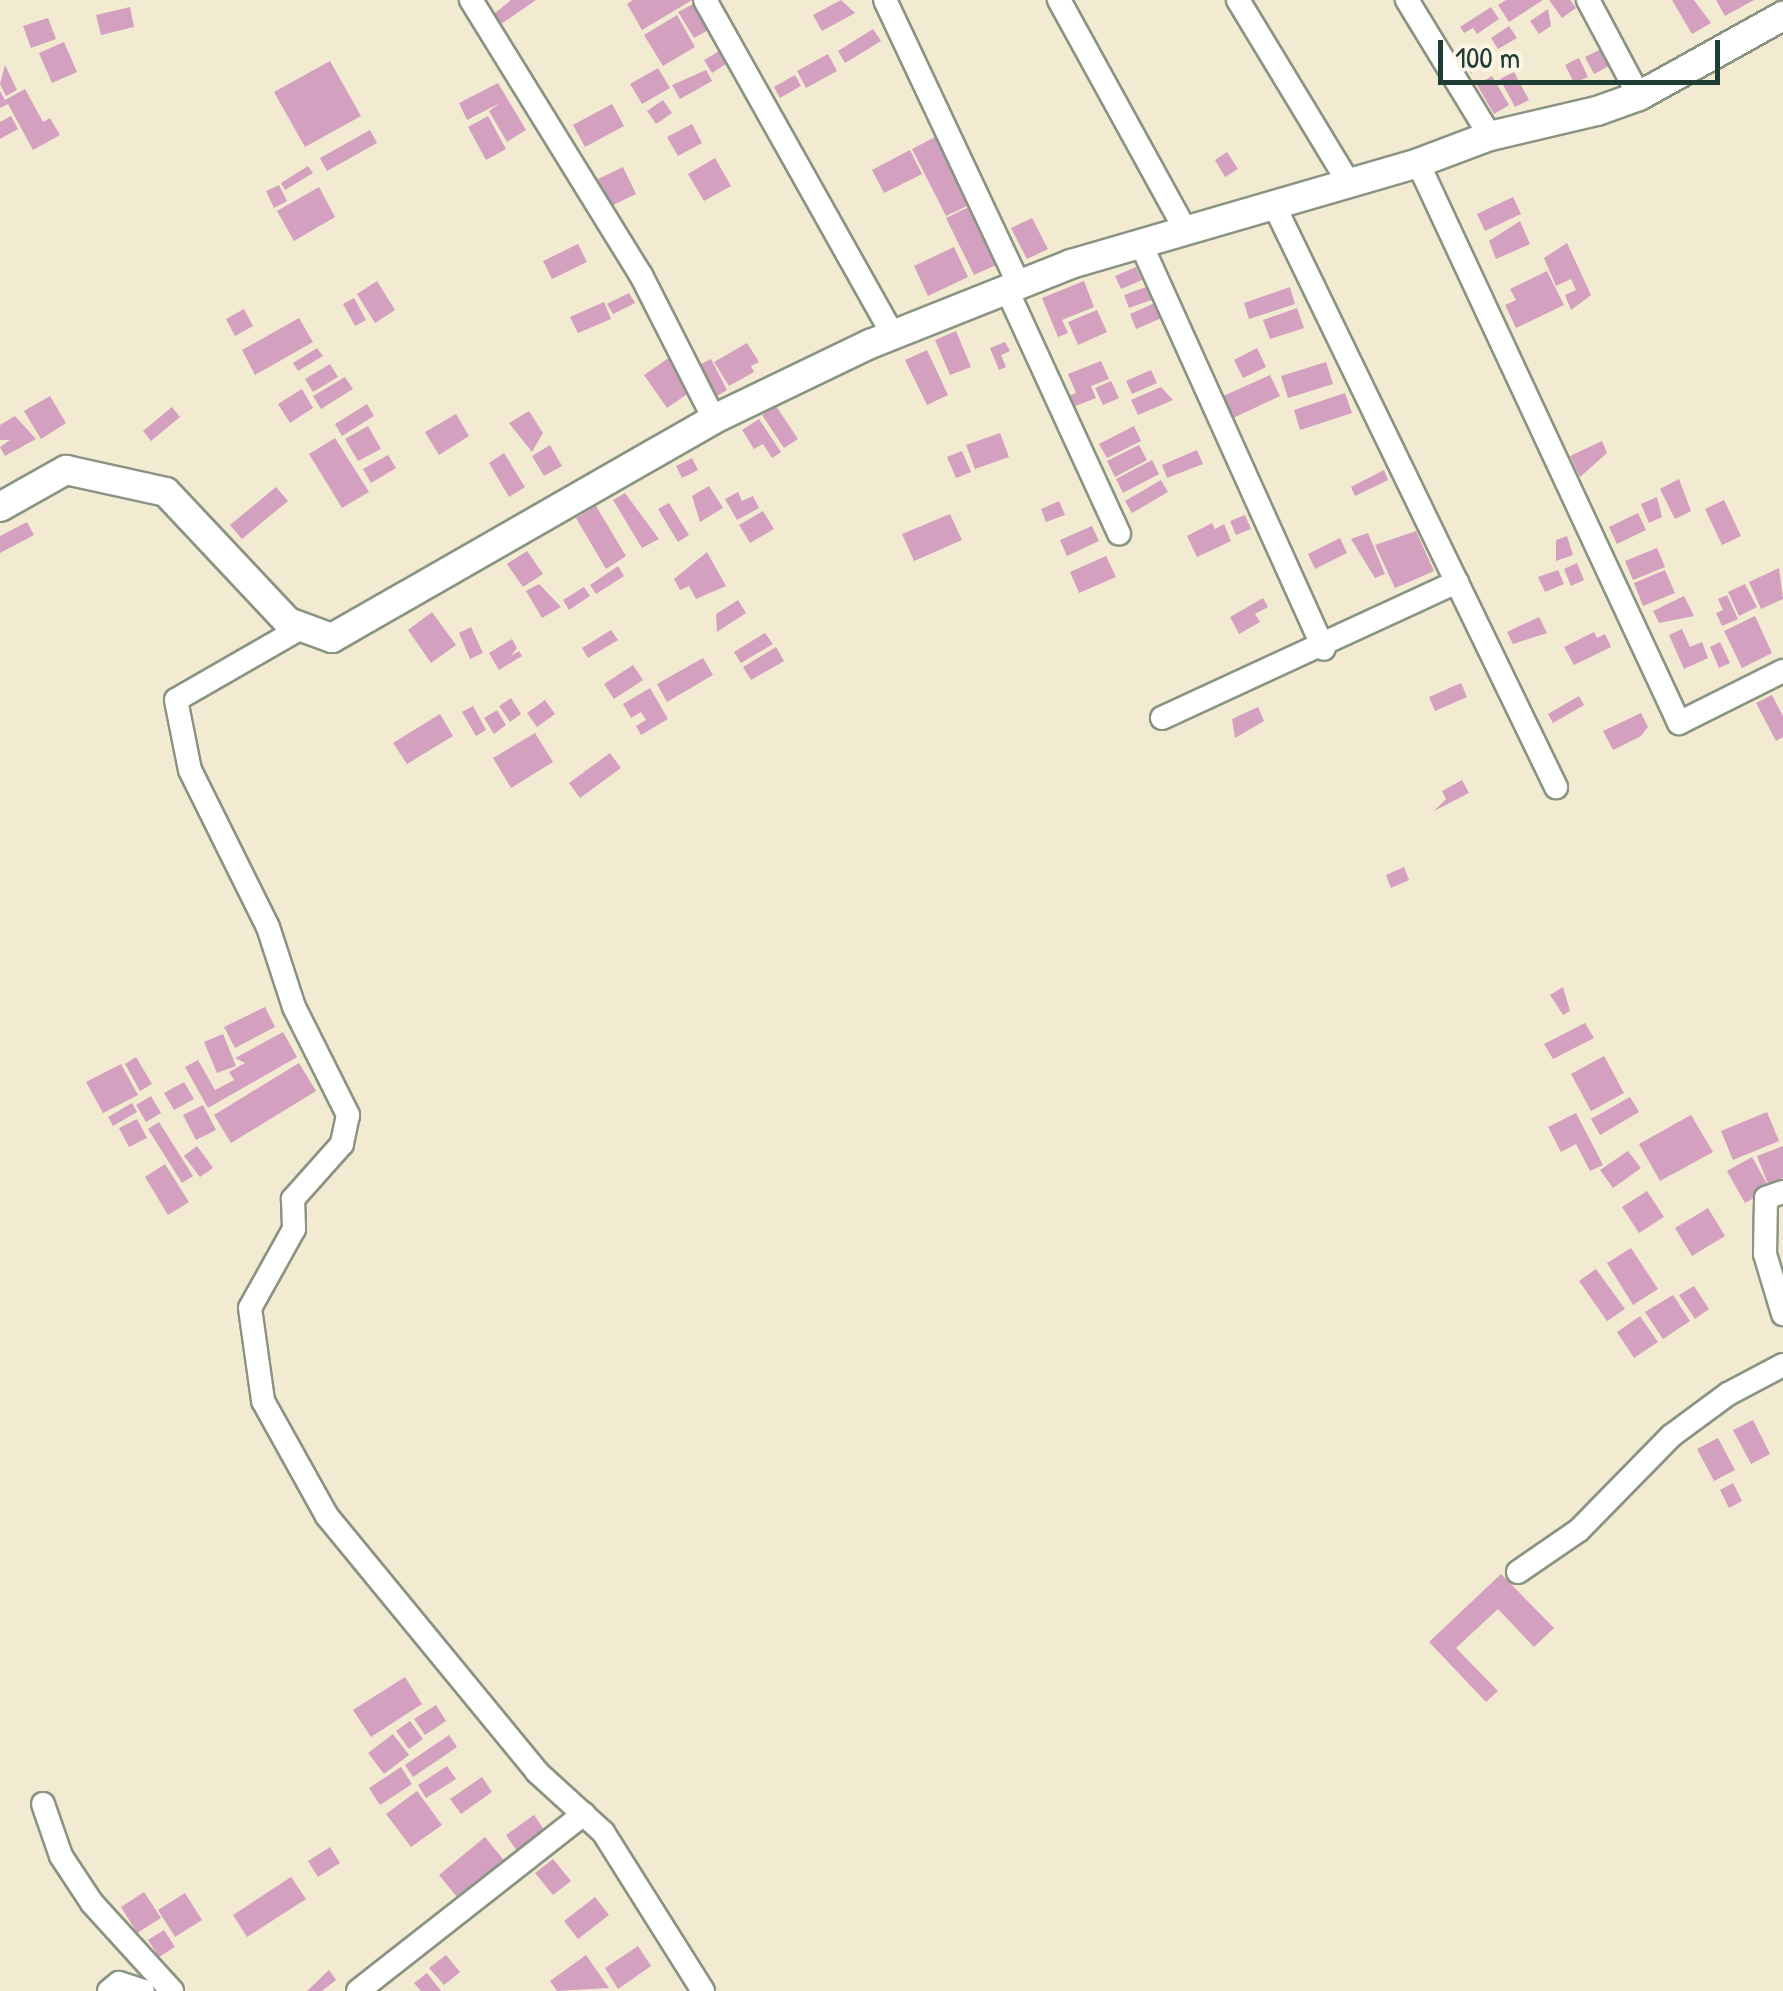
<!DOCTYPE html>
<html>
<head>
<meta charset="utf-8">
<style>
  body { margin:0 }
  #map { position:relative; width:1783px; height:1991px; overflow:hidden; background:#f3ebd1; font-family:"Patrick Hand",sans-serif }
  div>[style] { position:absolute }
  .building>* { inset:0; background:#d3a0c0 }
  .roads { filter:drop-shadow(2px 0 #899482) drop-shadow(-2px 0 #899482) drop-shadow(0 2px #899482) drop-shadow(0 -2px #899482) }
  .minor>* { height:22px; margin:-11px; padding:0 11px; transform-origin:11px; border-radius:11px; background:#fff }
  .tertiary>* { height:28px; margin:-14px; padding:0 14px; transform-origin:14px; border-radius:14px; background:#fff }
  span { translate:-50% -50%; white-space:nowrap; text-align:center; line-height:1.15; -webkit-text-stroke:8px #fcf5e5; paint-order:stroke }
  .scale { position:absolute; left:1438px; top:40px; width:282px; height:45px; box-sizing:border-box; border:5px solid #1f3d34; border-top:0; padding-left:12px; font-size:30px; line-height:35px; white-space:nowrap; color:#1f3d34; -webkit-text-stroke:8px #fcf5e5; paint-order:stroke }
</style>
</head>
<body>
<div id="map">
  <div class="building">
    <i style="clip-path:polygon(511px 0,536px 0,501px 24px,494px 14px)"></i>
    <i style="clip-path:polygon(633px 0,692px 0,642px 30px,627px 4px)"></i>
    <i style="clip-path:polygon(841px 0,855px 13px,822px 31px,813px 15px)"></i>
    <i style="clip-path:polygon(1506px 0,1543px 0,1509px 22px,1498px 5px)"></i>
    <i style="clip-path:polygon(1549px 0,1570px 0,1576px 8px,1562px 18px)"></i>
    <i style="clip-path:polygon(1672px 0,1694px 0,1711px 23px,1692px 34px)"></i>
    <i style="clip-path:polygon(1716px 0,1754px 0,1725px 16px)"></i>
    <i style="clip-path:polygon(695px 3px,710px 29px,694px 38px,678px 12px)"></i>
    <i style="clip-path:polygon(130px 7px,134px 27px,101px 35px,96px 15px)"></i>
    <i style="clip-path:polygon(1491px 7px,1499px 19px,1477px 34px,1473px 28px,1464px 33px,1460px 27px)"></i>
    <i style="clip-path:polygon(1548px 9px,1551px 26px,1539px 34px,1530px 21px)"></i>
    <i style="clip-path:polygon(677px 15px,695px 47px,663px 66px,644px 35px)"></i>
    <i style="clip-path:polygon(48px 18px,56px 39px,31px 48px,23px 26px)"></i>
    <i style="clip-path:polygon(1509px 26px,1517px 38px,1498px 49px,1491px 38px)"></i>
    <i style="clip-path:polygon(873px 29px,881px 41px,845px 63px,838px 51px)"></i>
    <i style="clip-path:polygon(64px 42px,77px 72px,52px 83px,39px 53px)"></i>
    <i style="clip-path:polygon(1605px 47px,1613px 64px,1594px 74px,1585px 57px)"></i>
    <i style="clip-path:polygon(721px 50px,729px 62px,712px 73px,704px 60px)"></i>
    <i style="clip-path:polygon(1478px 51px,1486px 64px,1471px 73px,1463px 61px)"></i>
    <i style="clip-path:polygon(828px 54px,837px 71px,806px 88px,797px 71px)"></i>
    <i style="clip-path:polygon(1579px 58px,1588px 77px,1574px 83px,1565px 65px)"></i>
    <i style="clip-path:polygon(330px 61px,361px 116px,305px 147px,274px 92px)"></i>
    <i style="clip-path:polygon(5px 65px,17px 90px,6px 96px,0 84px)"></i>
    <i style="clip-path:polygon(658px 68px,670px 88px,642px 104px,630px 84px)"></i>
    <i style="clip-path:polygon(706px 70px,712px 81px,680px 99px,672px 85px)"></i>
    <i style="clip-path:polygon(1514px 72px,1529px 100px,1515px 107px,1500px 79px)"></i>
    <i style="clip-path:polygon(795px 75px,801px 86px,780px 98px,774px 87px)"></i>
    <i style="clip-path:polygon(1492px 76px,1509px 105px,1494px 114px,1477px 85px)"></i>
    <i style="clip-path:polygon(498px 83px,526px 130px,507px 142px,489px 111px,500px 103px,467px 120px,459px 103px)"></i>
    <i style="clip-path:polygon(25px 89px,43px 122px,50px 118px,60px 135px,33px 150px,8px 104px,0 108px,0 91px,5px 100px)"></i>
    <i style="clip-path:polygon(663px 100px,672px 113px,656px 124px,647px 111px)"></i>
    <i style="clip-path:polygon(612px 104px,624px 126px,585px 147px,573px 125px)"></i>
    <i style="clip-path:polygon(11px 116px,18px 129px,0 139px,0 122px)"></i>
    <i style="clip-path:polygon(488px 116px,506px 149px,486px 160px,468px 127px)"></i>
    <i style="clip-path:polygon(692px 124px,702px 143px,678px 156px,667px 137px)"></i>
    <i style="clip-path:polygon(370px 130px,377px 143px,327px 171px,320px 158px)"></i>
    <i style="clip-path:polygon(941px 134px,975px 202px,946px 216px,912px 149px)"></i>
    <i style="clip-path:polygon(910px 150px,922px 174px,884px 193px,872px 170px)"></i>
    <i style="clip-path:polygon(1227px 152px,1238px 169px,1225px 177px,1215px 160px)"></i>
    <i style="clip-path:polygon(715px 158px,731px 186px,704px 201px,688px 174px)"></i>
    <i style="clip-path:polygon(308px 166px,313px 173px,285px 190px,281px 183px)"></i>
    <i style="clip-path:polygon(623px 167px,636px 194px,609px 207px,596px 180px)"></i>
    <i style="clip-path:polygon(279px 185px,287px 201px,274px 208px,266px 191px)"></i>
    <i style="clip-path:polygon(319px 187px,335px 217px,294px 241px,277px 211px)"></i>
    <i style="clip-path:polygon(1513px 197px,1521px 214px,1485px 231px,1477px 214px)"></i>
    <i style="clip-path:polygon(977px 203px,1005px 261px,974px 275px,946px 218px)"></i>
    <i style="clip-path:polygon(1032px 218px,1048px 249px,1027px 259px,1011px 228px)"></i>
    <i style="clip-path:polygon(1520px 221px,1530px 244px,1496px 259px,1489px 241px)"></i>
    <i style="clip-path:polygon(1567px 243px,1591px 295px,1571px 310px,1565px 295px,1576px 290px,1571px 279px,1556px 286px,1544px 258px)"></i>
    <i style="clip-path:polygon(578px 244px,587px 262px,552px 279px,543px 261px)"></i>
    <i style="clip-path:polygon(954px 247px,968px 277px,928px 296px,914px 266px)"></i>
    <i style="clip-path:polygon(1136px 267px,1142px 280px,1121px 289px,1115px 276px)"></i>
    <i style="clip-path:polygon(1547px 271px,1564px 305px,1516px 328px,1505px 305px,1516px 300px,1510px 289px)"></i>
    <i style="clip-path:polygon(377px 281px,395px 310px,375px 323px,357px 294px)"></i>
    <i style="clip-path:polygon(1084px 281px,1094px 307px,1062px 320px,1068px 333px,1058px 337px,1042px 298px)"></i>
    <i style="clip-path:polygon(1149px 286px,1154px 299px,1129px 308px,1124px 295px)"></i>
    <i style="clip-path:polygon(1290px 287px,1295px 304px,1249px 319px,1244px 303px)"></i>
    <i style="clip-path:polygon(629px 293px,635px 303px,613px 314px,607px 304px)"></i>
    <i style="clip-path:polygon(354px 298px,366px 320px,355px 326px,343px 304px)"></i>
    <i style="clip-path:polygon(604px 302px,611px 319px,578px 333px,570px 317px)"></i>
    <i style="clip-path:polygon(1157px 302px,1164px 317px,1136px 329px,1130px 314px)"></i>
    <i style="clip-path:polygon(1297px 308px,1304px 328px,1270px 339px,1263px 320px)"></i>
    <i style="clip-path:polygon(244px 309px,253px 326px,235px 336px,226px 319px)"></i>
    <i style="clip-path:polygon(1097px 310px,1107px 332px,1078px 345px,1068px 322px)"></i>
    <i style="clip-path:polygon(299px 318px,313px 342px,255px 375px,242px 350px)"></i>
    <i style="clip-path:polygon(956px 331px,971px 367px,950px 375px,935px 340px)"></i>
    <i style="clip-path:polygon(1005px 342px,1010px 351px,1001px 355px,1006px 367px,999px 370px,990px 348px)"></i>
    <i style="clip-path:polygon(747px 343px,759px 362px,751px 366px,754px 372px,729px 386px,714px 362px)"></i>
    <i style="clip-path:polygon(317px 348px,323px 356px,298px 371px,293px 363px)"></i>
    <i style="clip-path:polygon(1257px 348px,1266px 367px,1243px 378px,1234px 360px)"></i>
    <i style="clip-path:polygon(927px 350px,948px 395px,927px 405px,905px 360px)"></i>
    <i style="clip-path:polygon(670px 357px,693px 390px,667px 408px,644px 375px)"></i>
    <i style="clip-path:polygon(711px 359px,727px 390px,714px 398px,697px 366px)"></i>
    <i style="clip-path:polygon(1101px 361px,1109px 379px,1091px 386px,1096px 398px,1068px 409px,1063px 398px,1076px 393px,1068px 374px)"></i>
    <i style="clip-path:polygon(1326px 362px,1333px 384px,1288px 398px,1281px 376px)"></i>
    <i style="clip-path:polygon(330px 364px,338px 377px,313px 392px,305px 379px)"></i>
    <i style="clip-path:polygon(1151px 370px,1157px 383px,1132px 394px,1126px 381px)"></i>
    <i style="clip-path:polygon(1270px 375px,1280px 396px,1231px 419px,1221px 397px)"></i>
    <i style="clip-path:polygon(345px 377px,353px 389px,321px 409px,313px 396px)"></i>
    <i style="clip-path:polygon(1111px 381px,1119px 398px,1103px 405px,1095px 388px)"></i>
    <i style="clip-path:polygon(1161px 387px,1173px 400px,1138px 415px,1131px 400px)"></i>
    <i style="clip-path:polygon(302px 389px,313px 408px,290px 423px,278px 404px)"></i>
    <i style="clip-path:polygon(1345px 393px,1352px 413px,1300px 430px,1294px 410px)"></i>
    <i style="clip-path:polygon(50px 396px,66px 423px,41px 439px,24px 411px)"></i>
    <i style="clip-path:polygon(367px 404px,374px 416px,342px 436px,335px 424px)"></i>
    <i style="clip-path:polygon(776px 406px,798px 439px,784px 448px,762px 415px)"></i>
    <i style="clip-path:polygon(172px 407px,180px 417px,151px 441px,143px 431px)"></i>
    <i style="clip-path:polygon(529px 411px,543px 433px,532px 452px,509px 423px)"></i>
    <i style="clip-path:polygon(456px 414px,469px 436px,439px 455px,425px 432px)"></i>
    <i style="clip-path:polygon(15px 416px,36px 439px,5px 456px,0 447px,10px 440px,0 440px,0 425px)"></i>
    <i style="clip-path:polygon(759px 419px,781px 452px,772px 458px,763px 444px,754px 449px,742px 430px)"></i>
    <i style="clip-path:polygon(368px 426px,381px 449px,358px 461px,345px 439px)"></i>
    <i style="clip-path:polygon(1134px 426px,1141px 441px,1107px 458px,1099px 444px)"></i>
    <i style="clip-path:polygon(1000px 433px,1009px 457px,975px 469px,966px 445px)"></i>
    <i style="clip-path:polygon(335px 438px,369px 492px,342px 508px,309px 454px)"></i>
    <i style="clip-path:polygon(1602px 441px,1607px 453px,1580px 477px,1570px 456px)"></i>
    <i style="clip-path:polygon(550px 445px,562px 466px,544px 476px,532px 456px)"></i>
    <i style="clip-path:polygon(1139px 445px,1147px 460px,1115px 477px,1107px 461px)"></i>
    <i style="clip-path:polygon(1197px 450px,1203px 464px,1167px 478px,1162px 465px)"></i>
    <i style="clip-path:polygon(962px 451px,971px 472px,956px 478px,947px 457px)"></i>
    <i style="clip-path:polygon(504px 453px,525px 487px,509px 497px,489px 463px)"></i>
    <i style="clip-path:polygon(388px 455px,396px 468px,371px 483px,363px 469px)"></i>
    <i style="clip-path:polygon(692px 458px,698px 470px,682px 478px,676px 466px)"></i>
    <i style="clip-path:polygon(1152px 460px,1159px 474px,1123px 493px,1116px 479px)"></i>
    <i style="clip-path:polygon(1384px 470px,1388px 480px,1355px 496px,1351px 487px)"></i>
    <i style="clip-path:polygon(1679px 479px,1691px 511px,1675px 519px,1660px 489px)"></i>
    <i style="clip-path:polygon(1161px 480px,1168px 492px,1132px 513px,1125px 501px)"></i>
    <i style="clip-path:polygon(709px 486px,723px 508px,700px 522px,692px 496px)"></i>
    <i style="clip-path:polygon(276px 487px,288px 501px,242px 539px,230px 525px)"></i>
    <i style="clip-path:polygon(738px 492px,742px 501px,753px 496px,759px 508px,737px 520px,725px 499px)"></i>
    <i style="clip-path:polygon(625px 493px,659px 539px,642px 548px,613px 500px)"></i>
    <i style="clip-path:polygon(1657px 497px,1662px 517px,1649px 523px,1641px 504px)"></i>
    <i style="clip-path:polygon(1724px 500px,1741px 536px,1722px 545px,1705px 509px)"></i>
    <i style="clip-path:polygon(1059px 501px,1065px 515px,1046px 522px,1041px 509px)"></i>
    <i style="clip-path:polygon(669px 503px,689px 535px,678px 542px,658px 509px)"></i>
    <i style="clip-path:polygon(596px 506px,626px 556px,606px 569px,576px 518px)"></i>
    <i style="clip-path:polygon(763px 511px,774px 529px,750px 543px,739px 525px)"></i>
    <i style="clip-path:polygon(1638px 513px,1646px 530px,1617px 544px,1609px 527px)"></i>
    <i style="clip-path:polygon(950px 514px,962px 540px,914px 561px,902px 534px)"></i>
    <i style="clip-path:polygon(1245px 515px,1251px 529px,1236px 535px,1230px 521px)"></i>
    <i style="clip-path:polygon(27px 522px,34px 535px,0 553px,0 536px)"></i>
    <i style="clip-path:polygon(1212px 523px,1215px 529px,1224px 524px,1231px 541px,1197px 557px,1187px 536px)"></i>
    <i style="clip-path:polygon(1092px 526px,1099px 541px,1067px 556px,1060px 540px)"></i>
    <i style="clip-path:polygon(1416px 531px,1434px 571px,1395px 588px,1375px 545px)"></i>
    <i style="clip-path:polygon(1368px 533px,1385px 574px,1375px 578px,1351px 539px)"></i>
    <i style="clip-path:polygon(1567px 536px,1573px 555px,1556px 561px,1556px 540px)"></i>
    <i style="clip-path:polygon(1340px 538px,1347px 553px,1315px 569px,1308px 554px)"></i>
    <i style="clip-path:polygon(1657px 548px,1665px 567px,1633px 580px,1625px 561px)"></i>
    <i style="clip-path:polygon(527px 551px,543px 574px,523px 587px,507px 564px)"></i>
    <i style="clip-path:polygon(707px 552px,726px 586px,696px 599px,689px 586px,680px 590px,674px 579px)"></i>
    <i style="clip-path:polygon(1106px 556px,1116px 577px,1079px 593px,1070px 572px)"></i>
    <i style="clip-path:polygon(1577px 563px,1584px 580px,1571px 586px,1564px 569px)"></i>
    <i style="clip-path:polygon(618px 566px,624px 576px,596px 594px,590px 585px)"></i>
    <i style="clip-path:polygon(1779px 568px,1783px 599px,1761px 609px,1749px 582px)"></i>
    <i style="clip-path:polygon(1558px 570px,1564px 584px,1545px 592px,1538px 577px)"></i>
    <i style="clip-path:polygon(1665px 570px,1675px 593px,1643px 606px,1634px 583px)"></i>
    <i style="clip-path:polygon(539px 584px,561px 607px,542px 618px,526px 591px)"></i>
    <i style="clip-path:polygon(1745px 584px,1757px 607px,1739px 616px,1728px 592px)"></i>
    <i style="clip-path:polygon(584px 587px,590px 596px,569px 610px,563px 600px)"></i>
    <i style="clip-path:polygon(1727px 595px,1738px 619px,1722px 626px,1716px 613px,1723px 610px,1718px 599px)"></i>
    <i style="clip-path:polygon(1684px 596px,1694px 616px,1659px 623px,1653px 611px)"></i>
    <i style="clip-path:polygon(1263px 598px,1268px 607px,1255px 614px,1260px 622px,1239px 634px,1230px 617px)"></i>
    <i style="clip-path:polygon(738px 600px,746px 613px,717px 632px,716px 614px)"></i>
    <i style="clip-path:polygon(432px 612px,456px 645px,431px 663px,408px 630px)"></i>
    <i style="clip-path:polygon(1755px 616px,1772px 653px,1742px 668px,1724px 631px)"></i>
    <i style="clip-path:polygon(1539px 617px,1547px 633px,1513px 644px,1507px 632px)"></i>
    <i style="clip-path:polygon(471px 627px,483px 653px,470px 659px,459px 633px)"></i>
    <i style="clip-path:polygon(1682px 629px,1690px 647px,1702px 642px,1708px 658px,1684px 669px,1669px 635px)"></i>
    <i style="clip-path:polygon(611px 630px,618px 640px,588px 658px,582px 648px)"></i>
    <i style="clip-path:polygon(1594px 632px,1597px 638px,1605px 634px,1611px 647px,1574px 665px,1564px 647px)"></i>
    <i style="clip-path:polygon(765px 633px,773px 644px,741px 663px,734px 652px)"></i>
    <i style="clip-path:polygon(512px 639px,517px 648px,511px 656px,519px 651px,522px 656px,499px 670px,489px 653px)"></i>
    <i style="clip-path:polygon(1720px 642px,1730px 663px,1719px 668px,1710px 647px)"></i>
    <i style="clip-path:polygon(776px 647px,784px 661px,751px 680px,743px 667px)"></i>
    <i style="clip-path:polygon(703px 658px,713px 675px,667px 702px,657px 684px)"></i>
    <i style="clip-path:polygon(633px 665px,643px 680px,614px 699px,604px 684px)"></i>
    <i style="clip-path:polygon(1461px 683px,1467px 697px,1435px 711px,1429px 697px)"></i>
    <i style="clip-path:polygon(650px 688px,668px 719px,641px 735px,636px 726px,646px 720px,641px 712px,631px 718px,623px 704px)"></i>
    <i style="clip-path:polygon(1772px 695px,1783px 716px,1783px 737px,1776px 741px,1756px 703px)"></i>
    <i style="clip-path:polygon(1579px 696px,1584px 705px,1553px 723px,1548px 714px)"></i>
    <i style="clip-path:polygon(511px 698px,521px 714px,510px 722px,499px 706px)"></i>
    <i style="clip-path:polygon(545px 700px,555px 714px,537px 727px,527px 713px)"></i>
    <i style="clip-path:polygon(473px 706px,486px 730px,476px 736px,462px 712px)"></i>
    <i style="clip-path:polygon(1258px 707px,1264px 721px,1235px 738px,1232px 719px)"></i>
    <i style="clip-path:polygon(497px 710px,506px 725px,494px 734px,484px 718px)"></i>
    <i style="clip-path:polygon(1641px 713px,1648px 727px,1641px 736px,1613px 750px,1603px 731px)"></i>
    <i style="clip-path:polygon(440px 714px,453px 736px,407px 764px,393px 743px)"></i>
    <i style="clip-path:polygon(535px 733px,553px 762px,511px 788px,493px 758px)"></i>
    <i style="clip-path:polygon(610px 753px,621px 768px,580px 798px,569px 783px)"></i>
    <i style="clip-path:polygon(1462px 780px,1469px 793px,1434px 811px,1446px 799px,1442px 791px)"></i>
    <i style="clip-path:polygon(1404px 867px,1409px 880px,1391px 888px,1386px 875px)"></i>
    <i style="clip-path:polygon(1563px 987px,1570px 1011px,1563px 1015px,1550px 995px)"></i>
    <i style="clip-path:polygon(265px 1007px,275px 1027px,235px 1048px,224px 1027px)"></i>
    <i style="clip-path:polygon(1585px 1023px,1594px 1038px,1553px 1059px,1544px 1044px)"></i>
    <i style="clip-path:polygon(283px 1032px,297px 1057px,208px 1108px,185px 1067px,198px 1060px,215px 1090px,234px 1080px,229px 1072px,245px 1063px,235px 1058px)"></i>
    <i style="clip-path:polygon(223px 1034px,236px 1066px,217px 1073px,204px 1042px)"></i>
    <i style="clip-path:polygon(1604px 1056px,1624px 1093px,1591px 1111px,1571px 1074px)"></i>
    <i style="clip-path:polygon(136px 1057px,152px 1084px,140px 1091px,125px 1064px)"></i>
    <i style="clip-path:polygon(299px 1063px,316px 1091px,231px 1143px,214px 1115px)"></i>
    <i style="clip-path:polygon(121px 1064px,138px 1095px,103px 1113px,86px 1082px)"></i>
    <i style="clip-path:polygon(184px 1082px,194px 1099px,174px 1110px,164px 1093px)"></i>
    <i style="clip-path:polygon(151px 1096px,161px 1113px,146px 1122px,136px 1105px)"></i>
    <i style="clip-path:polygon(1630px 1097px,1639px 1112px,1600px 1135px,1591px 1119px)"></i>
    <i style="clip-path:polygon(132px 1103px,137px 1112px,113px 1126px,108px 1117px)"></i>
    <i style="clip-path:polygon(203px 1105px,216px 1130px,196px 1140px,183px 1115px)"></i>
    <i style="clip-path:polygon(1767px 1112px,1779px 1141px,1733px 1160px,1721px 1131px)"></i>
    <i style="clip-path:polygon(1576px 1113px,1603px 1165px,1590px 1171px,1576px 1144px,1561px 1152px,1548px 1127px)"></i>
    <i style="clip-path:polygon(1691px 1115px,1713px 1152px,1660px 1181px,1639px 1144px)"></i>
    <i style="clip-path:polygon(137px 1119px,147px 1138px,129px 1147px,119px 1128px)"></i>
    <i style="clip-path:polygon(159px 1122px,193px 1176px,182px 1183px,148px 1129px)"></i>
    <i style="clip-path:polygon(197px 1146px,213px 1168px,200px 1177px,184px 1156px)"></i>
    <i style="clip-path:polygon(1783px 1146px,1783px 1178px,1768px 1184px,1757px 1156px)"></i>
    <i style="clip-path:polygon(1628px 1151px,1641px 1168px,1613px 1188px,1600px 1170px)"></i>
    <i style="clip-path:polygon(1752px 1157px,1770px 1189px,1745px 1203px,1727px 1171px)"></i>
    <i style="clip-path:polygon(165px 1164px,189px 1202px,168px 1215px,145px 1177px)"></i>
    <i style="clip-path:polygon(1647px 1191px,1664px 1217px,1639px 1233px,1622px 1207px)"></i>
    <i style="clip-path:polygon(1708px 1208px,1725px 1236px,1692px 1256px,1675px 1228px)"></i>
    <i style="clip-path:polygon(1631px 1248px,1658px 1289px,1633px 1305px,1607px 1263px)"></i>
    <i style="clip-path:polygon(1596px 1269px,1625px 1309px,1607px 1321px,1579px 1281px)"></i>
    <i style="clip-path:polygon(1694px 1286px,1709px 1309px,1695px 1319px,1679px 1295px)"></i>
    <i style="clip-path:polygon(1673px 1295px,1690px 1321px,1663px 1339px,1645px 1312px)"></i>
    <i style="clip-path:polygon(1640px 1316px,1658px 1342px,1634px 1358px,1617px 1332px)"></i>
    <i style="clip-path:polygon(1753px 1420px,1770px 1454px,1751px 1464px,1733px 1430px)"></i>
    <i style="clip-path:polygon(1718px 1438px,1735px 1470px,1714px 1481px,1697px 1449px)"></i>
    <i style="clip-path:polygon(1733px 1483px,1742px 1501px,1729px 1508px,1720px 1490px)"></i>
    <i style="clip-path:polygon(1501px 1574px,1554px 1628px,1534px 1647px,1498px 1609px,1456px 1648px,1498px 1691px,1486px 1702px,1429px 1642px)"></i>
    <i style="clip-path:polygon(405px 1677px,422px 1704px,371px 1737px,353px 1710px)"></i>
    <i style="clip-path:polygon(436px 1705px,446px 1721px,425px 1735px,414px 1719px)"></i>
    <i style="clip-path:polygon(410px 1721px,423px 1739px,409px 1749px,396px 1731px)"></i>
    <i style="clip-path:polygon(393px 1734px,409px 1755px,384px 1774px,368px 1753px)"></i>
    <i style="clip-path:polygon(449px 1735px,457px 1747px,413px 1777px,405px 1765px)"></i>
    <i style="clip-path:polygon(447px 1766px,456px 1779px,426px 1798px,418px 1785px)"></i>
    <i style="clip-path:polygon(401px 1767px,412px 1784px,380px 1805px,369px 1788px)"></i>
    <i style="clip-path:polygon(482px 1777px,492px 1792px,461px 1814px,450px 1799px)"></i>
    <i style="clip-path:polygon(417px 1791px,442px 1825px,411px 1847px,386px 1814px)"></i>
    <i style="clip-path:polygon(534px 1815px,545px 1831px,517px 1851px,506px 1835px)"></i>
    <i style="clip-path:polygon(485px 1837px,507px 1864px,461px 1902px,439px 1875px)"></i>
    <i style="clip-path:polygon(330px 1847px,340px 1863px,318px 1877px,308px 1861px)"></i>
    <i style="clip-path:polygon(553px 1859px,571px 1881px,553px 1895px,535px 1873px)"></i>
    <i style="clip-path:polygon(291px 1877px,306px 1899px,247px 1937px,233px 1915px)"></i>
    <i style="clip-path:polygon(144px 1892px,161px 1918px,137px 1933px,121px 1907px)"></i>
    <i style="clip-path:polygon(185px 1893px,202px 1920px,175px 1937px,158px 1910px)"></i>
    <i style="clip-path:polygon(595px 1897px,609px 1915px,578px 1939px,564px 1921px)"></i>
    <i style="clip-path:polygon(164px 1930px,175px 1947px,159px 1957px,148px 1940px)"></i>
    <i style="clip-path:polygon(638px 1946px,651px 1966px,618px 1989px,605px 1968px)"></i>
    <i style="clip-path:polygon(446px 1955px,460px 1972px,444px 1985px,429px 1968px)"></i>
    <i style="clip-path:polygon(586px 1955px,609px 1988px,557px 1991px,550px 1981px)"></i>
    <i style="clip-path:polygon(329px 1970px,336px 1980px,322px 1991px,307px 1991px)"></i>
    <i style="clip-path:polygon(427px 1973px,441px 1991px,421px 1991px,414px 1983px)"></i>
  </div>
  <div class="roads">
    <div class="minor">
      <i style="left:471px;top:0;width:323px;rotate:58.3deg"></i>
      <i style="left:641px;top:275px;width:161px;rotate:63.1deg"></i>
      <i style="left:705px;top:0;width:384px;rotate:60.7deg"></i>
      <i style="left:885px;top:0;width:315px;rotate:64.8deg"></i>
      <i style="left:1059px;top:0;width:264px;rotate:61.2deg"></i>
      <i style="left:1238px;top:0;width:214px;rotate:58.8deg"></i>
      <i style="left:1407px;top:0;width:159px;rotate:58.6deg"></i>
      <i style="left:1588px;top:0;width:109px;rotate:62deg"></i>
      <i style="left:1418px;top:163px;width:618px;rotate:65.01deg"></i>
      <i style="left:1679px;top:723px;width:116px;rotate:-26.6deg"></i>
      <i style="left:1274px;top:205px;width:647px;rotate:64.15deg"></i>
      <i style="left:1141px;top:244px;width:444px;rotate:65.7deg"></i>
      <i style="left:1007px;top:290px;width:268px;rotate:65.3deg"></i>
      <i style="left:301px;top:628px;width:144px;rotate:150.1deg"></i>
      <i style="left:176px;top:700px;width:71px;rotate:78.7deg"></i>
      <i style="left:190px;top:770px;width:175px;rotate:63.6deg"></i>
      <i style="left:268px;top:927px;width:84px;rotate:72deg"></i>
      <i style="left:294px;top:1007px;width:121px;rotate:63.4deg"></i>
      <i style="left:348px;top:1115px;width:30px;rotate:102deg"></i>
      <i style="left:342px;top:1144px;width:74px;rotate:131.7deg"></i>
      <i style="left:293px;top:1199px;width:30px;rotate:88deg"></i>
      <i style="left:294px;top:1229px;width:90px;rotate:119.1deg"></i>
      <i style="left:250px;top:1308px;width:94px;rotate:82deg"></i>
      <i style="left:263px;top:1401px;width:132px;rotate:60.9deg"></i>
      <i style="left:327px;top:1516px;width:331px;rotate:50.6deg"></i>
      <i style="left:537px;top:1772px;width:89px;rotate:42.3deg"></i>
      <i style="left:603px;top:1832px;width:188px;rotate:57.8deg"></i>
      <i style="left:1162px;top:718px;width:325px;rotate:-24.8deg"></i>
      <i style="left:1783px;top:1192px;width:18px;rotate:161deg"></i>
      <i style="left:1766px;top:1198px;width:56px;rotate:91deg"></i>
      <i style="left:1765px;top:1254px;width:63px;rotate:73.3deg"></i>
      <i style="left:1518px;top:1572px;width:74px;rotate:-34.5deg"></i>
      <i style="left:1579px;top:1530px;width:132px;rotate:-45.6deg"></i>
      <i style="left:1671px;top:1436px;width:71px;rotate:-36.4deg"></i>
      <i style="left:1728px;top:1394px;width:62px;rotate:-27.8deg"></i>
      <i style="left:43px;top:1804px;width:55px;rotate:70.9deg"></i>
      <i style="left:61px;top:1856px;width:56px;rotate:56.6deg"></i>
      <i style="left:92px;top:1903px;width:119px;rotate:47.7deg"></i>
      <i style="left:109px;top:1991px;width:13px;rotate:-39deg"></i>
      <i style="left:119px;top:1983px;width:25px;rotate:18deg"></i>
      <i style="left:358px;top:1991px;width:287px;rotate:-38.1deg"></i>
    </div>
    <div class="tertiary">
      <i style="left:0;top:507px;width:76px;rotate:-29.3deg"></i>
      <i style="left:66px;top:470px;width:102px;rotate:12.4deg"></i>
      <i style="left:166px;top:492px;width:178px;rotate:46.8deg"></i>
      <i style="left:288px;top:622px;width:47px;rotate:20deg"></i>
      <i style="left:332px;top:638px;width:440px;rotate:-29.8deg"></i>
      <i style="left:714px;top:419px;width:173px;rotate:-25.7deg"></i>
      <i style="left:870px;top:344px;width:216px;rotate:-21.7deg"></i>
      <i style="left:1071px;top:264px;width:361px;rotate:-16.2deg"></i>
      <i style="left:1418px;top:163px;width:77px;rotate:-20.6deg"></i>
      <i style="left:1490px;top:136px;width:110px;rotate:-13.2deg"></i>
      <i style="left:1597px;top:111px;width:45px;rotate:-19.7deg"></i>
      <i style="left:1639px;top:96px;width:165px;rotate:-29.1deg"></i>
    </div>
  </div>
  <div class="scale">100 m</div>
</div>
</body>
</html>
